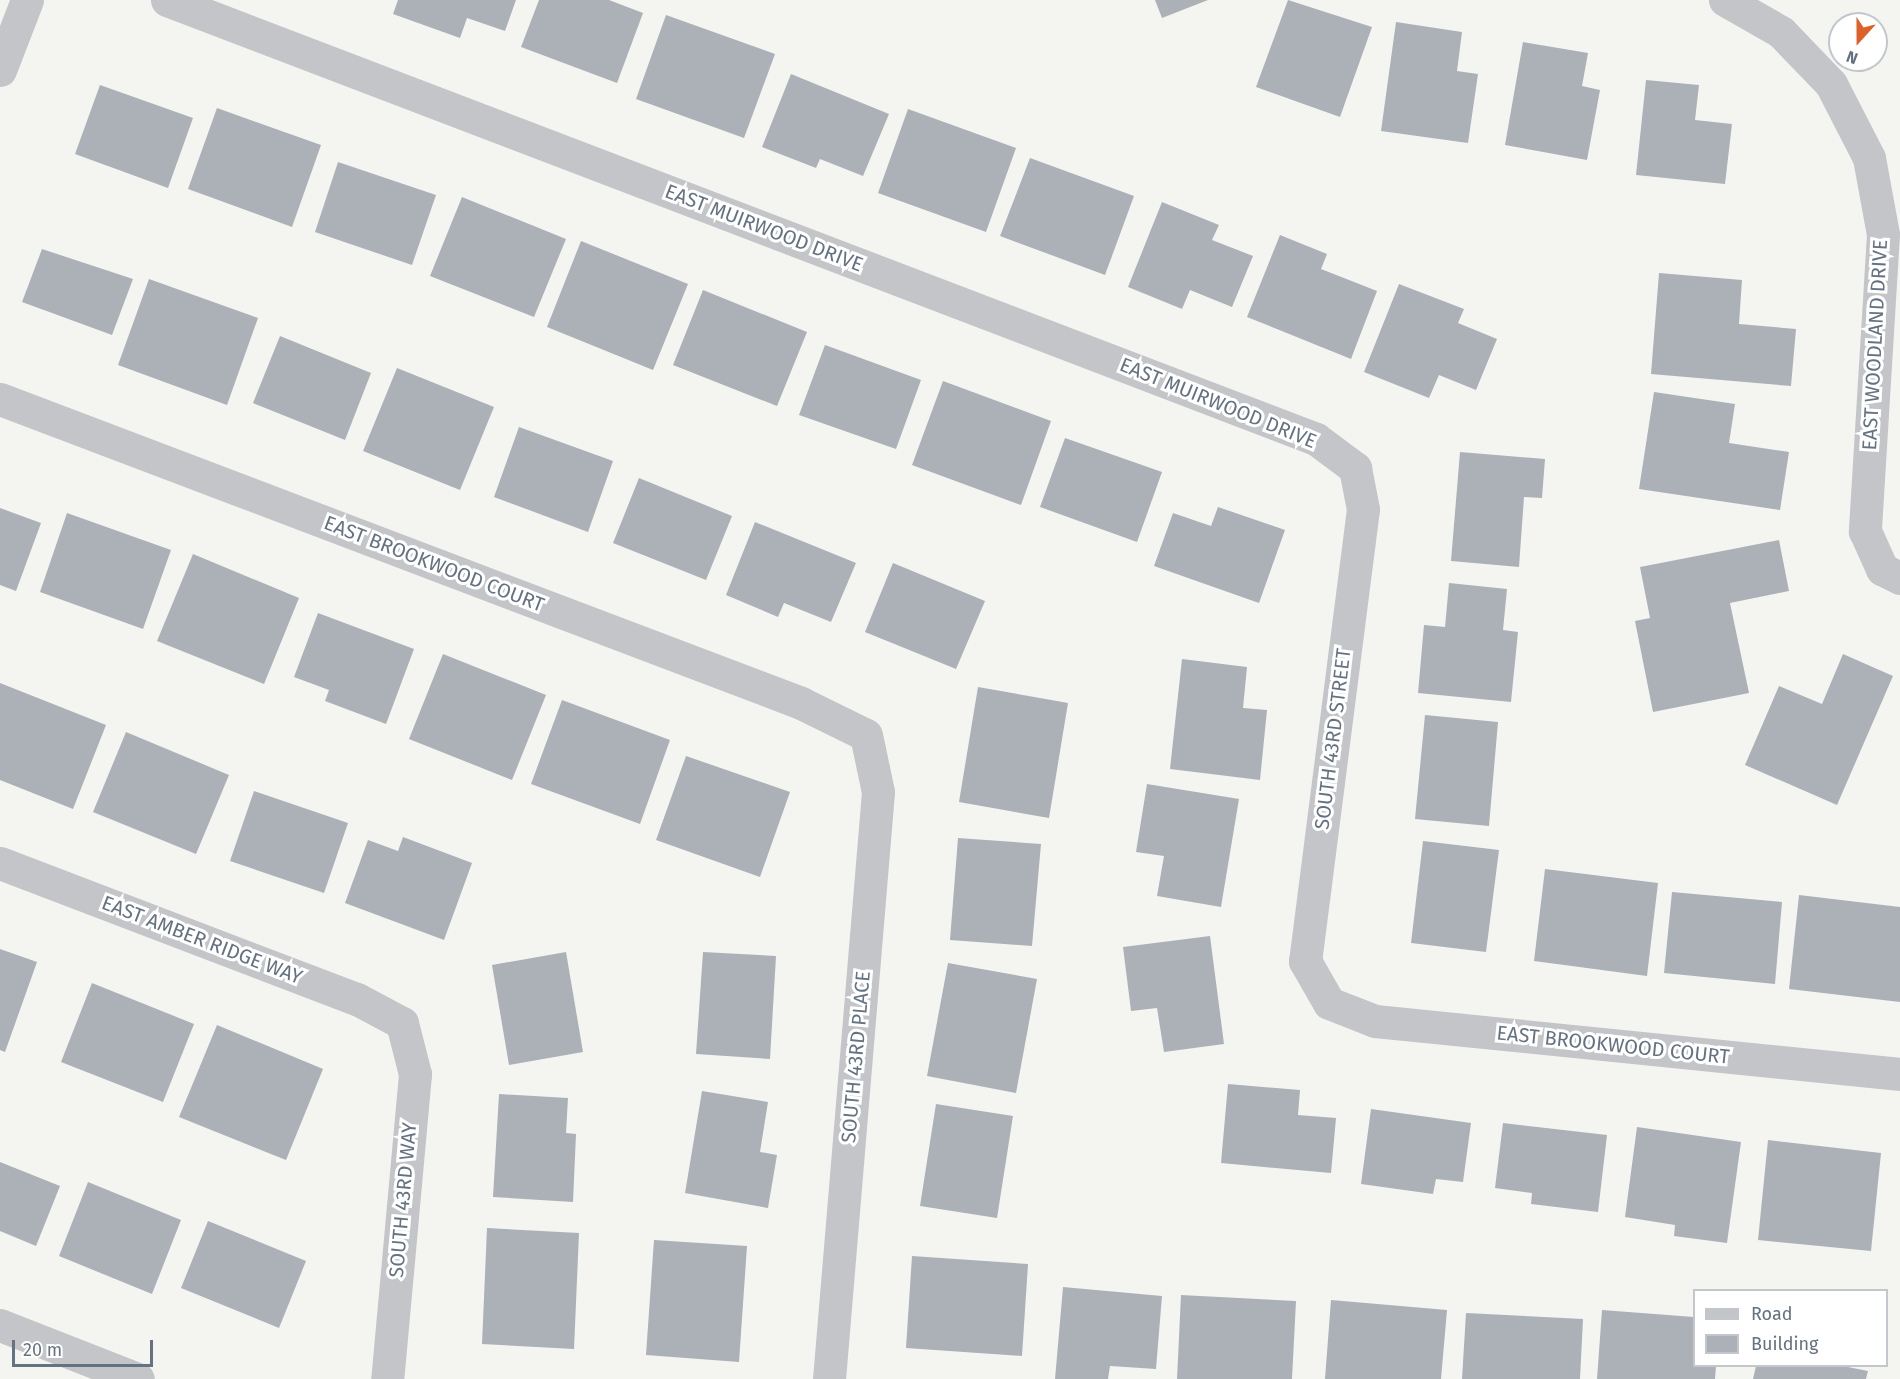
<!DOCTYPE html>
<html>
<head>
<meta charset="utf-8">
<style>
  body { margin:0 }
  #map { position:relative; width:1900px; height:1379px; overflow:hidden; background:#f4f5f1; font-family:"Fira Sans",sans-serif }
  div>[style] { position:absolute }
  .building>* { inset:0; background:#abb1b7 }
  .minor>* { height:33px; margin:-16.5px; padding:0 16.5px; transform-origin:16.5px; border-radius:16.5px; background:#c3c5c9 }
  .tertiary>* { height:33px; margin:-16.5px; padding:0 16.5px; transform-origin:16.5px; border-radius:16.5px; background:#c3c5c9 }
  span { translate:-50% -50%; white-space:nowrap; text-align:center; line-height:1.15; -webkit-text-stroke:6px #fff; paint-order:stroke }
  .street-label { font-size:20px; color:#657281 }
  .legend { position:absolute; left:1693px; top:1289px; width:195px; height:78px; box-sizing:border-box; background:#fff; border:2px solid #c1c7cd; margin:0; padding:8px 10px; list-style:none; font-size:18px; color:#657281 }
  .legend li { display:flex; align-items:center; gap:12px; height:30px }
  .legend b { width:30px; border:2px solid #c1c7cd }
  .north { position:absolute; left:1828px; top:12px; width:60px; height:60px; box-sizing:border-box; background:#fff; border:2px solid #c1c7cd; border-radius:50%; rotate:201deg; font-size:16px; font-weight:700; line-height:24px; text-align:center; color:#657281 }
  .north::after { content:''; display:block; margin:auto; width:21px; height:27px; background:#dd6129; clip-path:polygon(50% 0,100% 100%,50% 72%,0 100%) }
  .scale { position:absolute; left:12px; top:1340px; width:141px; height:27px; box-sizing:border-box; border:3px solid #657281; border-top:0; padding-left:8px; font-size:18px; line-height:21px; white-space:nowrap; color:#657281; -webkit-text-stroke:4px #fff; paint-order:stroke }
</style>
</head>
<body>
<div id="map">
  <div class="building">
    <i style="clip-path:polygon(398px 0,516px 0,505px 31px,467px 18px,460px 38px,393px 14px)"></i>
    <i style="clip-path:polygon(539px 0,609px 0,643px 13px,617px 83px,521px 47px)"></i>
    <i style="clip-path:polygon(1155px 0,1208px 0,1162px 18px)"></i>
    <i style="clip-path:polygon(1288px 0,1372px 27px,1340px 117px,1256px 87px)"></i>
    <i style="clip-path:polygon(666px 15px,775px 54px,744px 138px,636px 99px)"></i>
    <i style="clip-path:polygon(1396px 22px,1462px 32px,1457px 71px,1478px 74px,1468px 143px,1381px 131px)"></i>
    <i style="clip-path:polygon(1523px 42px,1588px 53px,1582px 86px,1600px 90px,1587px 160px,1505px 145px)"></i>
    <i style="clip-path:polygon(791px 74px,889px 114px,863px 176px,820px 159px,816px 168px,762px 147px)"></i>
    <i style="clip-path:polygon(1646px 80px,1699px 85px,1695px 120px,1732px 124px,1725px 184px,1636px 175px)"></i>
    <i style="clip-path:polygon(100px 85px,193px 118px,168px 188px,75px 154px)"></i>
    <i style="clip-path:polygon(217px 108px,321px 145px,292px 227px,188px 189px)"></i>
    <i style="clip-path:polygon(908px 109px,1016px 148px,986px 232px,878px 193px)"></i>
    <i style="clip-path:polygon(1030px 158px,1134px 196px,1105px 275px,1000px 236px)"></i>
    <i style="clip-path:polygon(338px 162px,436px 195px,412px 265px,315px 232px)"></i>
    <i style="clip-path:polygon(462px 197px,566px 239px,534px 317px,430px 276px)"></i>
    <i style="clip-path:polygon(1162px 202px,1219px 225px,1212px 240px,1253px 256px,1232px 307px,1190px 290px,1182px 309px,1128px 287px)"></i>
    <i style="clip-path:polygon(1280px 235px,1327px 254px,1321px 269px,1377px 291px,1351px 359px,1247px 317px)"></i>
    <i style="clip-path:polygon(581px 241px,688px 284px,653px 370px,547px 327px)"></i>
    <i style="clip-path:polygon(42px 249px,133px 279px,112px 335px,22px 302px)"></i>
    <i style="clip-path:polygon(1659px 273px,1742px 280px,1739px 324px,1796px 329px,1791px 386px,1651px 374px)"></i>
    <i style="clip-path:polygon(149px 279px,258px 318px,227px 405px,118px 365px)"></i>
    <i style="clip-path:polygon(1399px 284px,1464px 309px,1458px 323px,1497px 339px,1476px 390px,1439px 375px,1429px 398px,1364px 372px)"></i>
    <i style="clip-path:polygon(703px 290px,807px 332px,777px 406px,673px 365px)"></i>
    <i style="clip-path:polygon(280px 336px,371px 373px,345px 440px,253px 403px)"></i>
    <i style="clip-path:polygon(825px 345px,921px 380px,896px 449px,799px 415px)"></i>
    <i style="clip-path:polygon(397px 368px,494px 407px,460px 490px,363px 451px)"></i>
    <i style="clip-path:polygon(943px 381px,1051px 421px,1021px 505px,912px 465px)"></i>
    <i style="clip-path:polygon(1654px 392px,1735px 404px,1729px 443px,1789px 452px,1780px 510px,1639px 489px)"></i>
    <i style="clip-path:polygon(519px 427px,613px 461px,588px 532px,494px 497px)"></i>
    <i style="clip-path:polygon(1065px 438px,1162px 472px,1137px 542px,1040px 507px)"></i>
    <i style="clip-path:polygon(1460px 452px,1545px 459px,1542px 498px,1524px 497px,1519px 567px,1451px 561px)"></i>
    <i style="clip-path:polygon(639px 478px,732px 516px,706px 580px,613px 543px)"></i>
    <i style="clip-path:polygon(1218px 507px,1285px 530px,1259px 603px,1154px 566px,1173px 513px,1211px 526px)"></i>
    <i style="clip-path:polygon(0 508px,41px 523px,16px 591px,0 585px)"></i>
    <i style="clip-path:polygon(67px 513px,171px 550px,143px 629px,40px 592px)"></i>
    <i style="clip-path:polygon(755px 522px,856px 563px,831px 622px,784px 603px,778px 617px,726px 595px)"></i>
    <i style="clip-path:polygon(1779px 540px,1789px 591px,1730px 603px,1749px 693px,1653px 712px,1635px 621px,1650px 618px,1640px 567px)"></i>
    <i style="clip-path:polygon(193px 554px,299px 598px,264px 684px,157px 641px)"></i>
    <i style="clip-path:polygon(893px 563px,985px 601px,956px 669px,865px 632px)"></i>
    <i style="clip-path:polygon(1449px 583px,1507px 589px,1503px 630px,1518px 632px,1511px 702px,1418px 693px,1424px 625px,1445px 627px)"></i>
    <i style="clip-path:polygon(318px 613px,414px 649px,386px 724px,325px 701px,329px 690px,294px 677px)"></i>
    <i style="clip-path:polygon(443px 654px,546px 695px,512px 780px,409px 739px)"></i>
    <i style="clip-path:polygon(1843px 654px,1893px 676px,1837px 805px,1745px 765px,1779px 686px,1822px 704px)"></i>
    <i style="clip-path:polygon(1182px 659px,1247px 667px,1243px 708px,1267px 710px,1260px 780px,1170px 769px)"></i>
    <i style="clip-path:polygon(0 683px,106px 725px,73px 809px,0 780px)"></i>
    <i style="clip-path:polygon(978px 687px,1068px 703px,1049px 818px,959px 802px)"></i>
    <i style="clip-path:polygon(562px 700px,670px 740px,640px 824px,531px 784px)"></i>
    <i style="clip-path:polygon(1425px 715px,1498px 722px,1489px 826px,1415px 819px)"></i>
    <i style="clip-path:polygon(126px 732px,229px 775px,196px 854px,93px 812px)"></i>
    <i style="clip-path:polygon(686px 756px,790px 792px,760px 877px,656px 840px)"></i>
    <i style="clip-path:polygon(1147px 784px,1239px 799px,1221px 907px,1157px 896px,1164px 856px,1136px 852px)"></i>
    <i style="clip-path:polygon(254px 791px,348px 823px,324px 893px,230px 861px)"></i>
    <i style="clip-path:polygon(403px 837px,472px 863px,444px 940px,345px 903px,368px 840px,398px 851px)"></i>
    <i style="clip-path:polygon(958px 838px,1041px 844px,1032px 946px,950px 940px)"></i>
    <i style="clip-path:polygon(1423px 841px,1499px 850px,1486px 952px,1411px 943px)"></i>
    <i style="clip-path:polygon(1545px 869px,1658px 883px,1647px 976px,1534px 961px)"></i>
    <i style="clip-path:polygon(1672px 892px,1782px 902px,1775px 984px,1664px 973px)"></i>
    <i style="clip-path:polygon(1799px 895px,1900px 907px,1900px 1002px,1789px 989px)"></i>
    <i style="clip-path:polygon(1210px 936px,1224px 1044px,1164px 1052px,1157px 1008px,1131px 1011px,1123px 947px)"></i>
    <i style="clip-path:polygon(0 949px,37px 962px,5px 1052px,0 1050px)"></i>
    <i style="clip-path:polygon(566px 952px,583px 1052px,509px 1065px,492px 965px)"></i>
    <i style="clip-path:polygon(703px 952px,776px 956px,770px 1059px,696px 1054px)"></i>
    <i style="clip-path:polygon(948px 963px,1037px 979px,1016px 1093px,927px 1076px)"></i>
    <i style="clip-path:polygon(92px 983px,194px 1024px,163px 1102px,61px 1062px)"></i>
    <i style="clip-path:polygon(217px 1025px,323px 1069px,286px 1160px,179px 1117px)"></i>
    <i style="clip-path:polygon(1228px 1084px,1300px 1090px,1298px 1115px,1336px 1118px,1331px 1173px,1221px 1163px)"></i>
    <i style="clip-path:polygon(702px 1091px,768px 1102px,760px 1152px,777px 1155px,768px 1208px,685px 1193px)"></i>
    <i style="clip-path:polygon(499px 1094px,568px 1098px,566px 1133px,576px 1134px,573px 1202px,493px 1197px)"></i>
    <i style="clip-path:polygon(936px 1104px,1013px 1116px,997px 1218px,920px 1206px)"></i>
    <i style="clip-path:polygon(1371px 1109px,1471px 1123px,1463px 1182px,1436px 1179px,1433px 1194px,1361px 1184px)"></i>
    <i style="clip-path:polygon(1503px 1123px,1607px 1135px,1598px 1212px,1531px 1204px,1532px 1193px,1495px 1188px)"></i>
    <i style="clip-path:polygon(1637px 1127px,1741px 1142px,1727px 1243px,1674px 1236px,1675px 1225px,1625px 1217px)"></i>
    <i style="clip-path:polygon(1768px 1140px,1881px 1153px,1871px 1251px,1758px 1240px)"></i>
    <i style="clip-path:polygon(0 1162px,60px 1186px,36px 1246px,0 1231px)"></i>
    <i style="clip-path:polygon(88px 1182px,181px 1220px,152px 1294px,59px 1256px)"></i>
    <i style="clip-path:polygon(208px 1221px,306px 1261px,279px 1328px,181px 1288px)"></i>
    <i style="clip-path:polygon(487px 1228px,579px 1233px,574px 1349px,482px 1344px)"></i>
    <i style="clip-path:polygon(654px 1240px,747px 1246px,739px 1362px,646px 1355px)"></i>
    <i style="clip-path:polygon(912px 1256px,1028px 1264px,1022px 1356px,906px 1348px)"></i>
    <i style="clip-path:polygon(1063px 1287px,1162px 1296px,1156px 1369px,1110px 1366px,1108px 1379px,1055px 1379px)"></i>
    <i style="clip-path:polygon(1181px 1295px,1296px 1301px,1292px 1379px,1177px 1379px)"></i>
    <i style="clip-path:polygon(1331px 1300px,1447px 1310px,1441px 1379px,1325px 1379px)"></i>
    <i style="clip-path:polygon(1602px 1310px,1694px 1317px,1694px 1366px,1716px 1366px,1715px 1379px,1597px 1379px)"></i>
    <i style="clip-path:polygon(1466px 1313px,1583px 1319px,1580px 1379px,1462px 1379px)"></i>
    <i style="clip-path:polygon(1756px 1366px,1843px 1366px,1868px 1371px,1866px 1379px,1753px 1379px)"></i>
  </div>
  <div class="minor">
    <i style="left:167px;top:0;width:1230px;rotate:20.91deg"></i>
    <i style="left:1316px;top:439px;width:49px;rotate:36.6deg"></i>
    <i style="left:1355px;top:468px;width:42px;rotate:79deg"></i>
    <i style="left:1363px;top:509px;width:456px;rotate:97.3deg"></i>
    <i style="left:1305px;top:961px;width:48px;rotate:60.3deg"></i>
    <i style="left:1329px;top:1003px;width:49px;rotate:21.4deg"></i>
    <i style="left:1375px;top:1021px;width:528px;rotate:5.76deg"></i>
    <i style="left:1725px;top:0;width:64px;rotate:29.7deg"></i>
    <i style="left:1781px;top:32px;width:72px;rotate:46.1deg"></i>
    <i style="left:1831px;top:84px;width:83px;rotate:62.8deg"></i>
    <i style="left:1869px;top:158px;width:77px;rotate:79.6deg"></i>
    <i style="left:1883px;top:234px;width:298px;rotate:93.5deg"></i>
    <i style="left:1865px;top:531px;width:42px;rotate:65.9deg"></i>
    <i style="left:1882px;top:569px;width:20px;rotate:27deg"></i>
    <i style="left:0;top:399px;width:857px;rotate:20.78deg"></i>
    <i style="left:801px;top:703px;width:72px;rotate:26.2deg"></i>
    <i style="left:866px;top:735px;width:58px;rotate:78.1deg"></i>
    <i style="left:878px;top:792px;width:589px;rotate:94.77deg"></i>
    <i style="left:0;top:863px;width:382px;rotate:20.9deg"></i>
    <i style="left:357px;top:999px;width:51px;rotate:28.1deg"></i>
    <i style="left:402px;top:1023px;width:53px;rotate:75.7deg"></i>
    <i style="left:415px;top:1074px;width:306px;rotate:95.2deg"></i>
    <i style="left:0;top:1325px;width:148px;rotate:21.4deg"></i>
  </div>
  <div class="tertiary">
    <i style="left:0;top:70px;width:75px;rotate:-68.9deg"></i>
  </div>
  <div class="street-label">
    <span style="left:764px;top:228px;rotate:21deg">EAST MUIRWOOD DRIVE</span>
    <span style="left:1875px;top:345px;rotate:-87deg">EAST WOODLAND DRIVE</span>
    <span style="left:1218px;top:403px;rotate:22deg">EAST MUIRWOOD DRIVE</span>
    <span style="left:434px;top:564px;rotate:21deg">EAST BROOKWOOD COURT</span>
    <span style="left:1333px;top:739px;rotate:-83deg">SOUTH 43RD STREET</span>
    <span style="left:202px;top:940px;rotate:21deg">EAST AMBER RIDGE WAY</span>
    <span style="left:1613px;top:1045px;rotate:6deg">EAST BROOKWOOD COURT</span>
    <span style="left:856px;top:1057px;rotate:-85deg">SOUTH 43RD PLACE</span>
    <span style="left:403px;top:1200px;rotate:-85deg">SOUTH 43RD WAY</span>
  </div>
  <ul class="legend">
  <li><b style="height:8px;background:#c3c5c9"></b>Road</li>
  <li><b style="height:16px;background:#abb1b7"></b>Building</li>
  </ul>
  <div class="north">N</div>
  <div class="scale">20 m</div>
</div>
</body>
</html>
